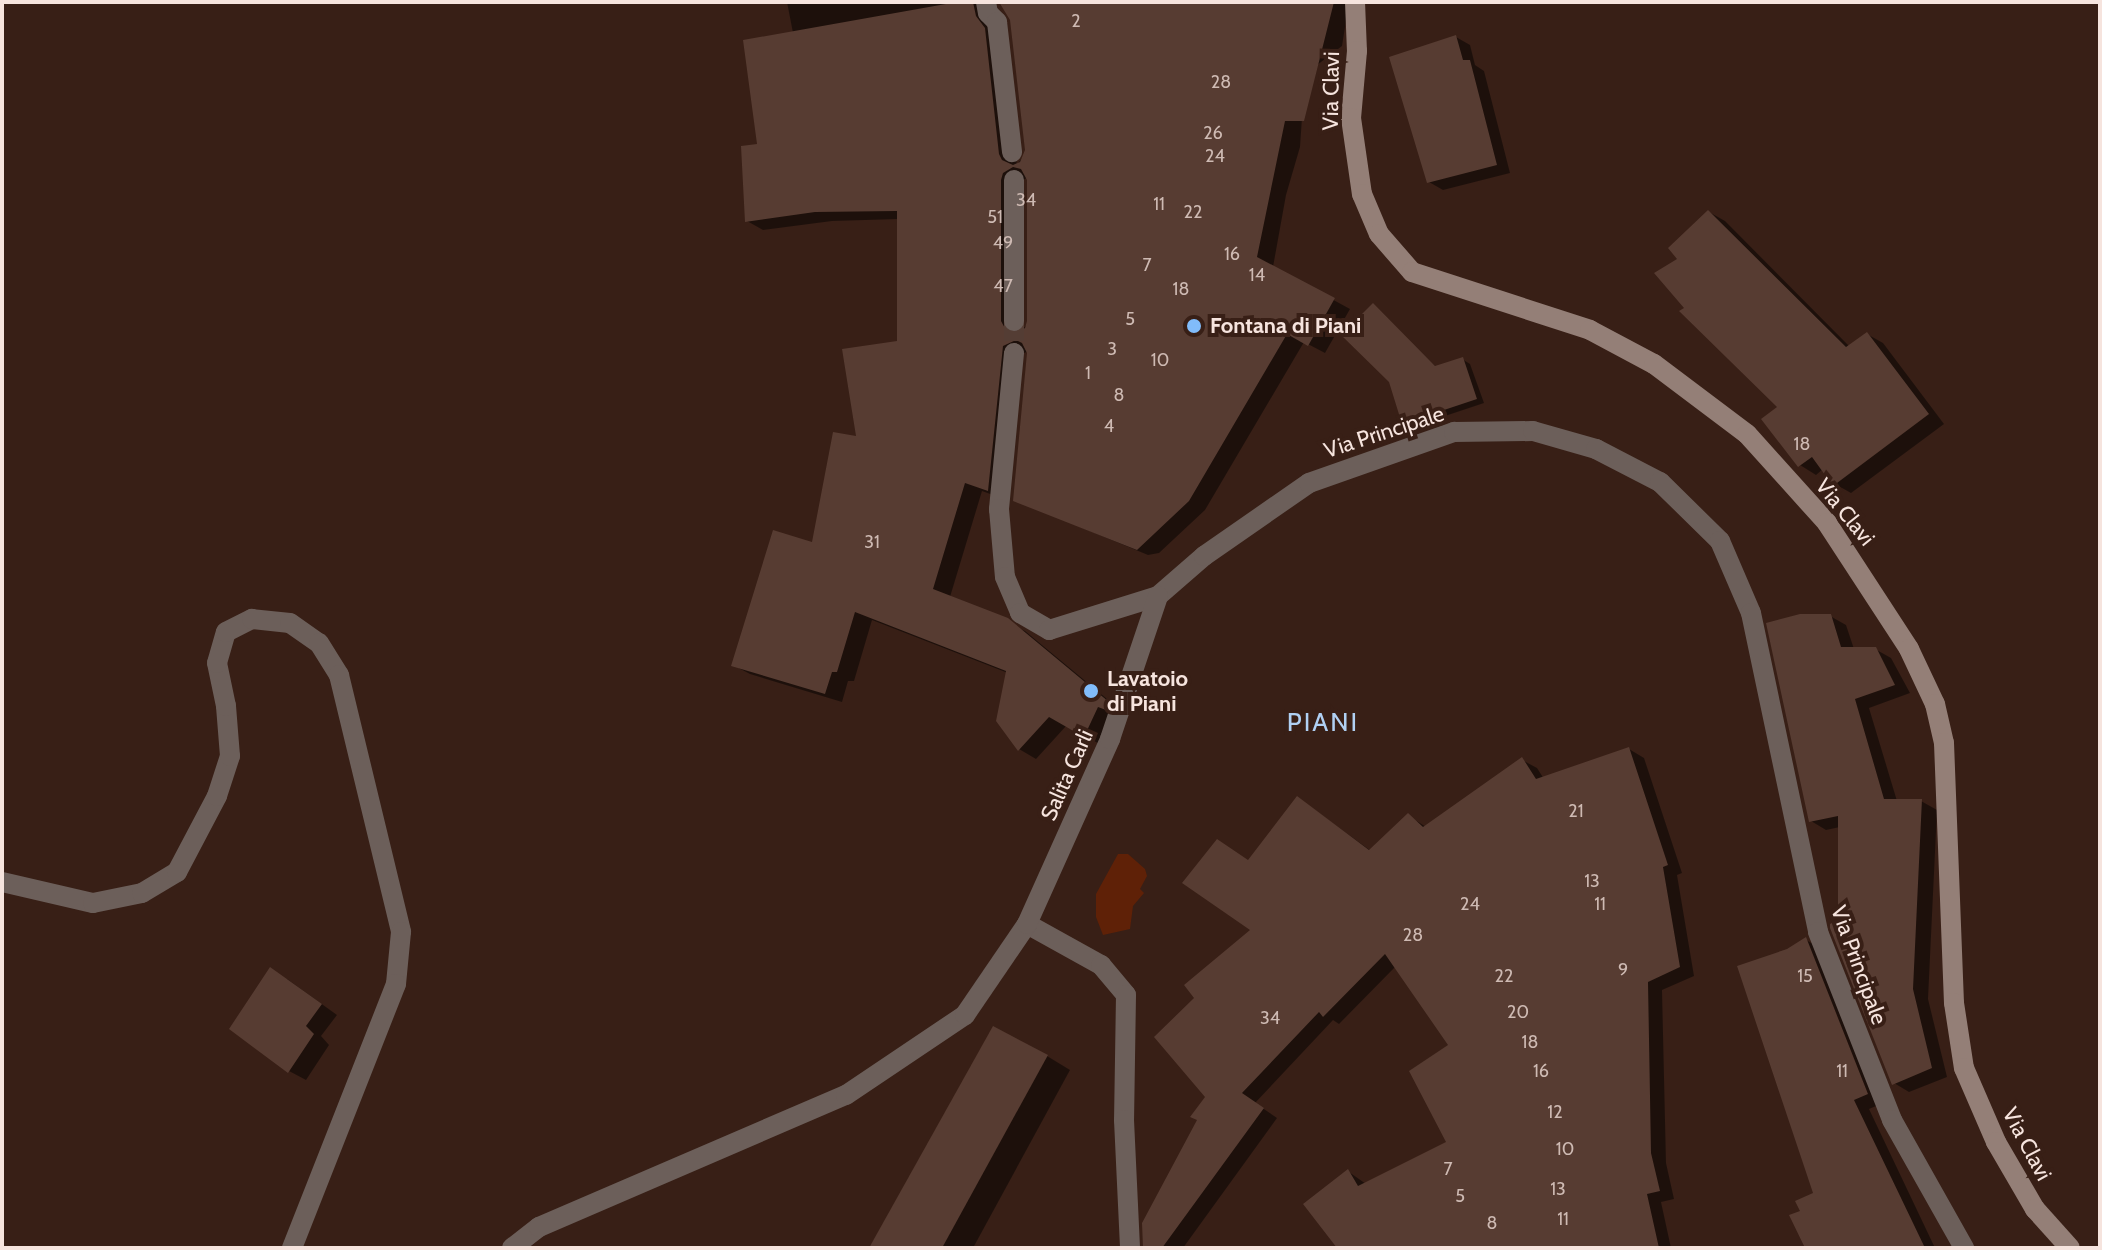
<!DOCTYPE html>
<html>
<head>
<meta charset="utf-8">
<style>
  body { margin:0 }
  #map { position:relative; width:2102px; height:1250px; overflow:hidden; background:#381f16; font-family:Cabin,sans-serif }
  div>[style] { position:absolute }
  .water>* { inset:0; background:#5f2107 }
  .shadow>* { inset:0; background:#0007 }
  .building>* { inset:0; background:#573c32 }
  .street-tunnel>* { height:20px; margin-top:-10px; transform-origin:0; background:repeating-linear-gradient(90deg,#543d34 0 20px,transparent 0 30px) }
  .street>* { height:20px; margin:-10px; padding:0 10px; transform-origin:10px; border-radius:10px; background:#6c5f5a }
  .secondary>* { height:20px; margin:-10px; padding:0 10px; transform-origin:10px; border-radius:10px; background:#947f77 }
  .dots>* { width:22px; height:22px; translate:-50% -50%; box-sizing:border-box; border:4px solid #381f16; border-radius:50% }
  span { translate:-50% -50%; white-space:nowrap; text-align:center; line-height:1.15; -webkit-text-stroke:8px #381f16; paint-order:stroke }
  .number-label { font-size:18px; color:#cebab3 }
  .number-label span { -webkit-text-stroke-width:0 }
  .street-label { font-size:22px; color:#f6e4de }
  .poi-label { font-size:22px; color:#f6e4de; font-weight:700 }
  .left { translate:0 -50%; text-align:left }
  .quarter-label { font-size:26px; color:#b0d0f3; letter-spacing:2px }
  .frame { position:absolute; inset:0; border:4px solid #f6e4de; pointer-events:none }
</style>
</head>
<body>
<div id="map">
  <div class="water">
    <i style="clip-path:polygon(1118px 854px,1128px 854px,1145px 869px,1147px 876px,1140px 889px,1144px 893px,1133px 906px,1130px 929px,1103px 935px,1096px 917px,1096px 894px)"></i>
  </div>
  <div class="shadow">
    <i style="clip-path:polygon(evenodd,787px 2px,993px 2px,1017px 165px,1027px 151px,1012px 20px,1003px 2px,1349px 2px,1342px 46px,1275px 97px,1303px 103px,1300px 147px,1286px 195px,1273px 267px,1350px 309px,1325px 353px,1304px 342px,1205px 510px,1159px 553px,1148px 555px,1015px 500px,1029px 351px,1019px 355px,1004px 499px,982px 491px,950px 597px,1025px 631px,1124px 713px,1101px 745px,1067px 725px,1036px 759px,1019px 749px,998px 721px,1008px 673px,872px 620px,854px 681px,848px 681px,842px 702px,750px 674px,733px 665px,813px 544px,899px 342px,899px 219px,832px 221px,763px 230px,747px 221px,759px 145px,793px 33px,787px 2px,1028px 177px,1029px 322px,1018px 335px,1017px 190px,1020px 182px,1028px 177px)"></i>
    <i style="clip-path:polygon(1456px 37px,1470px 45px,1475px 65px,1484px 71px,1510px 173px,1443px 190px,1429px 182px)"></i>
    <i style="clip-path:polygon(1709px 212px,1725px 221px,1850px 347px,1867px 334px,1883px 343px,1944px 424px,1851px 493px,1835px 484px,1823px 469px,1816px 475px,1800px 465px,1780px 407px,1687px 308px,1681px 260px)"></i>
    <i style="clip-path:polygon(1373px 306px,1437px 368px,1462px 359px,1470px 364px,1484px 403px,1412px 427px,1404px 422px)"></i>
    <i style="clip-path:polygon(1830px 616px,1846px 625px,1854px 649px,1875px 649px,1891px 658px,1910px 693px,1869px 708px,1897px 801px,1921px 801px,1937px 810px,1928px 999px,1947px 1077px,1909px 1092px,1894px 1083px,1840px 920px,1840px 827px,1826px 830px,1811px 821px)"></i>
    <i style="clip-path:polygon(1629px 749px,1644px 758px,1682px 873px,1677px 875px,1694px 976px,1662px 990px,1666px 1163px,1674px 1199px,1661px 1202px,1671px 1248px,1340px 1248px,1349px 1172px,1366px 1184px,1449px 1143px,1451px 1046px,1396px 966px,1339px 1024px,1333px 1020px,1255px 1103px,1277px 1118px,1183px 1248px,1144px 1248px,1207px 1097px,1197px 999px,1254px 930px,1249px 862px,1312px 808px,1371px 851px,1409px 816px,1426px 827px,1522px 760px,1537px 768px,1544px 779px)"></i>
    <i style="clip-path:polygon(1806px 940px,1822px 949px,1883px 1103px,1869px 1109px,1935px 1248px,1807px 1248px,1803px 1212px,1816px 1194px,1787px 950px)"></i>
    <i style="clip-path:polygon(287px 979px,337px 1015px,321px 1036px,329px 1045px,306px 1080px,289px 1071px)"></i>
    <i style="clip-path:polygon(1047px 1056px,1070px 1070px,973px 1248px,872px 1248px)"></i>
  </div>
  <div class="building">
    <i style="clip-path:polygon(evenodd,957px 2px,973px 2px,976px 16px,985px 28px,999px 154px,1002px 160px,1013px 165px,1020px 162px,1025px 150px,1010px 20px,999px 2px,1334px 2px,1304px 121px,1285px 121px,1257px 257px,1335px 298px,1308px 346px,1287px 334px,1189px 501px,1137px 550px,1013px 501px,1027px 353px,1022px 343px,1016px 340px,1003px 346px,988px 491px,965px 483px,933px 589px,1008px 618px,1109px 702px,1106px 710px,1098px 707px,1084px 737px,1049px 717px,1018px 751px,996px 721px,1006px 671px,855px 612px,837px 672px,832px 672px,825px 694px,731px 666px,773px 530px,812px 542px,833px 432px,856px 436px,842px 349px,897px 341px,897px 211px,815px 212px,745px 222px,741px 146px,757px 144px,743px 40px,957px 2px,1013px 167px,1021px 169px,1027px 180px,1027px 321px,1025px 328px,1015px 334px,1007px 332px,1001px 321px,1001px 180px,1003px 173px,1013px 167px)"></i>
    <i style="clip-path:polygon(1456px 35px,1463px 60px,1470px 60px,1497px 165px,1427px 183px,1389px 57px)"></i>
    <i style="clip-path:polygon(1708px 210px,1846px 347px,1867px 332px,1929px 414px,1833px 486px,1812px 457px,1798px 467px,1761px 419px,1777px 407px,1679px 311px,1684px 308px,1654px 273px,1677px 259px,1668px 248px)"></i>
    <i style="clip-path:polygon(1373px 303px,1435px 366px,1463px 357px,1477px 399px,1402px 424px,1389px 382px,1341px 335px)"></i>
    <i style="clip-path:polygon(1800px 614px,1831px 614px,1841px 647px,1876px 647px,1895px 685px,1855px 699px,1884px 799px,1922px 799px,1913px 989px,1932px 1068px,1892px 1085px,1830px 928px,1830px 924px,1838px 919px,1838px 816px,1809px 822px,1766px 623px)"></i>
    <i style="clip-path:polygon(1629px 747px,1668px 865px,1663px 867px,1680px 967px,1648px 982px,1651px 1153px,1660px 1191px,1647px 1194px,1659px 1248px,1337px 1248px,1303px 1204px,1348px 1169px,1358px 1186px,1446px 1142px,1409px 1071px,1448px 1045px,1385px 954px,1323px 1017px,1319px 1012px,1242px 1093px,1264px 1108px,1162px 1248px,1143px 1248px,1142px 1223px,1197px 1120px,1190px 1117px,1205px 1097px,1154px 1037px,1194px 998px,1184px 985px,1250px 930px,1182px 883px,1217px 839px,1248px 860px,1297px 796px,1369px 850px,1408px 813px,1423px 827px,1522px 757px,1536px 779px)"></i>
    <i style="clip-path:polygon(1806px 937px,1868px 1094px,1854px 1100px,1925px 1248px,1805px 1248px,1789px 1215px,1800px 1211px,1795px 1201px,1813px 1193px,1737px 966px,1787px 949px)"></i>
    <i style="clip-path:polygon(270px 967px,322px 1004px,306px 1026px,314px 1034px,288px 1073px,229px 1029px)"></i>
    <i style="clip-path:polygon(993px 1026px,1048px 1055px,942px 1248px,869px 1248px)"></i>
  </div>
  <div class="street-tunnel">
    <i style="left:1014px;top:321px;width:32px;rotate:90deg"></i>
  </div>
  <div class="street">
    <i style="left:986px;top:2px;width:11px;rotate:80deg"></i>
    <i style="left:988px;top:13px;width:13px;rotate:45deg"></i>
    <i style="left:997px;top:22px;width:131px;rotate:83.4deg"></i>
    <i style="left:1014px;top:180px;width:141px;rotate:90deg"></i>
    <i style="left:1014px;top:353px;width:157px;rotate:95.5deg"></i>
    <i style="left:999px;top:509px;width:68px;rotate:85deg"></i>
    <i style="left:1005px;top:577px;width:39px;rotate:67deg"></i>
    <i style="left:1020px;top:613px;width:34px;rotate:30deg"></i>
    <i style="left:1049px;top:630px;width:114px;rotate:-17.3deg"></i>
    <i style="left:1158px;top:596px;width:61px;rotate:-41deg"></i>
    <i style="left:1204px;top:556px;width:128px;rotate:-34.8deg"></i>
    <i style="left:1309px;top:483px;width:154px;rotate:-19.4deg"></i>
    <i style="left:1454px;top:432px;width:79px;rotate:-0.7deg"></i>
    <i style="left:1533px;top:431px;width:66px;rotate:15.9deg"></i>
    <i style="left:1596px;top:449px;width:72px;rotate:27.3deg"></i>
    <i style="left:1660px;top:482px;width:84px;rotate:44.5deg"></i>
    <i style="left:1720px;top:541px;width:78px;rotate:66.7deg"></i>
    <i style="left:1751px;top:613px;width:326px;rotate:78.1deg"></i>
    <i style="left:1818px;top:932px;width:202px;rotate:68.5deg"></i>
    <i style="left:1892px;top:1120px;width:147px;rotate:60.6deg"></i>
    <i style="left:2px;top:882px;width:93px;rotate:13deg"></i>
    <i style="left:93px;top:903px;width:50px;rotate:-11.5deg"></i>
    <i style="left:142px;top:893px;width:41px;rotate:-31deg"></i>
    <i style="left:177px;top:872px;width:86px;rotate:-62.2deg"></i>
    <i style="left:217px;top:796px;width:42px;rotate:-72deg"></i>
    <i style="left:230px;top:756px;width:50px;rotate:-94.6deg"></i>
    <i style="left:226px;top:706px;width:44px;rotate:-101.8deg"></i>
    <i style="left:217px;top:663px;width:32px;rotate:-74deg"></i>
    <i style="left:226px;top:632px;width:29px;rotate:-27deg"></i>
    <i style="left:252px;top:619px;width:38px;rotate:6deg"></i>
    <i style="left:290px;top:623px;width:35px;rotate:35deg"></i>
    <i style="left:319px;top:643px;width:38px;rotate:58deg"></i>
    <i style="left:339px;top:675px;width:264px;rotate:76.4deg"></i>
    <i style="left:401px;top:932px;width:52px;rotate:95.5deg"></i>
    <i style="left:396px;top:984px;width:284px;rotate:111.5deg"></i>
    <i style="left:1027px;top:924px;width:85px;rotate:29deg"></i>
    <i style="left:1101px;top:965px;width:39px;rotate:50deg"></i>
    <i style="left:1126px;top:995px;width:125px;rotate:90.9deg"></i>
    <i style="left:1124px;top:1120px;width:128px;rotate:87.3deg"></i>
    <i style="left:512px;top:1248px;width:34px;rotate:-38deg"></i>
    <i style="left:539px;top:1227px;width:334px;rotate:-23.3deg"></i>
    <i style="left:846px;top:1095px;width:143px;rotate:-33.9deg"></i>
    <i style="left:965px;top:1015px;width:110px;rotate:-55.7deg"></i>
    <i style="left:1027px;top:924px;width:203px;rotate:-65.8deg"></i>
    <i style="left:1110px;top:739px;width:151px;rotate:-71.4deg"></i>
  </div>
  <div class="secondary">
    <i style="left:1355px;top:2px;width:49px;rotate:87.7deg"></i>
    <i style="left:1357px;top:51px;width:67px;rotate:95.1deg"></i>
    <i style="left:1351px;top:118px;width:77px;rotate:81.8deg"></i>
    <i style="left:1362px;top:194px;width:43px;rotate:67deg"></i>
    <i style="left:1379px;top:234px;width:50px;rotate:49deg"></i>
    <i style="left:1412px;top:272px;width:187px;rotate:18deg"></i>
    <i style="left:1590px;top:330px;width:72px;rotate:28deg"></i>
    <i style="left:1654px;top:364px;width:116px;rotate:37deg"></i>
    <i style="left:1747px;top:434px;width:120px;rotate:48deg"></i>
    <i style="left:1827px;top:523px;width:150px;rotate:56.9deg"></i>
    <i style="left:1909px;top:649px;width:61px;rotate:64.7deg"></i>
    <i style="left:1935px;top:704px;width:40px;rotate:77deg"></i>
    <i style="left:1944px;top:743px;width:260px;rotate:87.8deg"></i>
    <i style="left:1954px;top:1003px;width:66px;rotate:81.3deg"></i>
    <i style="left:1964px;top:1068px;width:81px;rotate:66.6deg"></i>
    <i style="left:1996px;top:1142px;width:78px;rotate:59.8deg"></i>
    <i style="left:2035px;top:1209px;width:52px;rotate:48.1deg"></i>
  </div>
  <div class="dots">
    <i style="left:1194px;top:326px;background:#81bcfa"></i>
    <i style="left:1091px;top:691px;background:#81bcfa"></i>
  </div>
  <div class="number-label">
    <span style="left:1076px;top:21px">2</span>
    <span style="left:1221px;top:82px">28</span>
    <span style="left:1213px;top:133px">26</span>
    <span style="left:1215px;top:156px">24</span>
    <span style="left:1026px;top:200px">34</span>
    <span style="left:1159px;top:204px">11</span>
    <span style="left:1193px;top:212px">22</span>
    <span style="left:995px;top:217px">51</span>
    <span style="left:1003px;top:243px">49</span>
    <span style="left:1232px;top:254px">16</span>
    <span style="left:1147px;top:265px">7</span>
    <span style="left:1257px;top:275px">14</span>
    <span style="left:1003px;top:286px">47</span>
    <span style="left:1181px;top:289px">18</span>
    <span style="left:1130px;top:319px">5</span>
    <span style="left:1112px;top:349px">3</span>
    <span style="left:1160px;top:360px">10</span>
    <span style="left:1088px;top:373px">1</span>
    <span style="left:1119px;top:395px">8</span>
    <span style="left:1109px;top:426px">4</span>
    <span style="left:1802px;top:444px">18</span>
    <span style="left:872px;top:542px">31</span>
    <span style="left:1576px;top:811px">21</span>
    <span style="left:1592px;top:881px">13</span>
    <span style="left:1470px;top:904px">24</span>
    <span style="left:1600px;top:904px">11</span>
    <span style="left:1413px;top:935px">28</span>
    <span style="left:1623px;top:970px">9</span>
    <span style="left:1504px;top:976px">22</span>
    <span style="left:1805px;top:976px">15</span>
    <span style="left:1518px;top:1012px">20</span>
    <span style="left:1270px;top:1018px">34</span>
    <span style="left:1530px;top:1042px">18</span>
    <span style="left:1541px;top:1071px">16</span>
    <span style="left:1842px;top:1071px">11</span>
    <span style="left:1555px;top:1112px">12</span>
    <span style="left:1565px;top:1149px">10</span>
    <span style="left:1448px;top:1169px">7</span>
    <span style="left:1558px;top:1189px">13</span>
    <span style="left:1460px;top:1196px">5</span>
    <span style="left:1563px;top:1219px">11</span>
    <span style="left:1492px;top:1223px">8</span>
  </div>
  <div class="street-label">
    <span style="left:1331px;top:91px;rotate:-89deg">Via Clavi</span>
    <span style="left:1384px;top:432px;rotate:-18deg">Via Principale</span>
    <span style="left:1845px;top:512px;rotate:51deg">Via Clavi</span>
    <span style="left:1067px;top:775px;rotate:-66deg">Salita Carli</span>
    <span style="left:1859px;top:965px;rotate:70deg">Via Principale</span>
    <span style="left:2027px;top:1144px;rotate:62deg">Via Clavi</span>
  </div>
  <div class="poi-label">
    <span class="left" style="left:1210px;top:326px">Fontana di Piani</span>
    <span class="left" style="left:1107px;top:691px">Lavatoio<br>di Piani</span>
  </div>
  <div class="quarter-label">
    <span style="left:1323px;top:723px">PIANI</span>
  </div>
  <div class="frame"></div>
</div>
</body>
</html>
